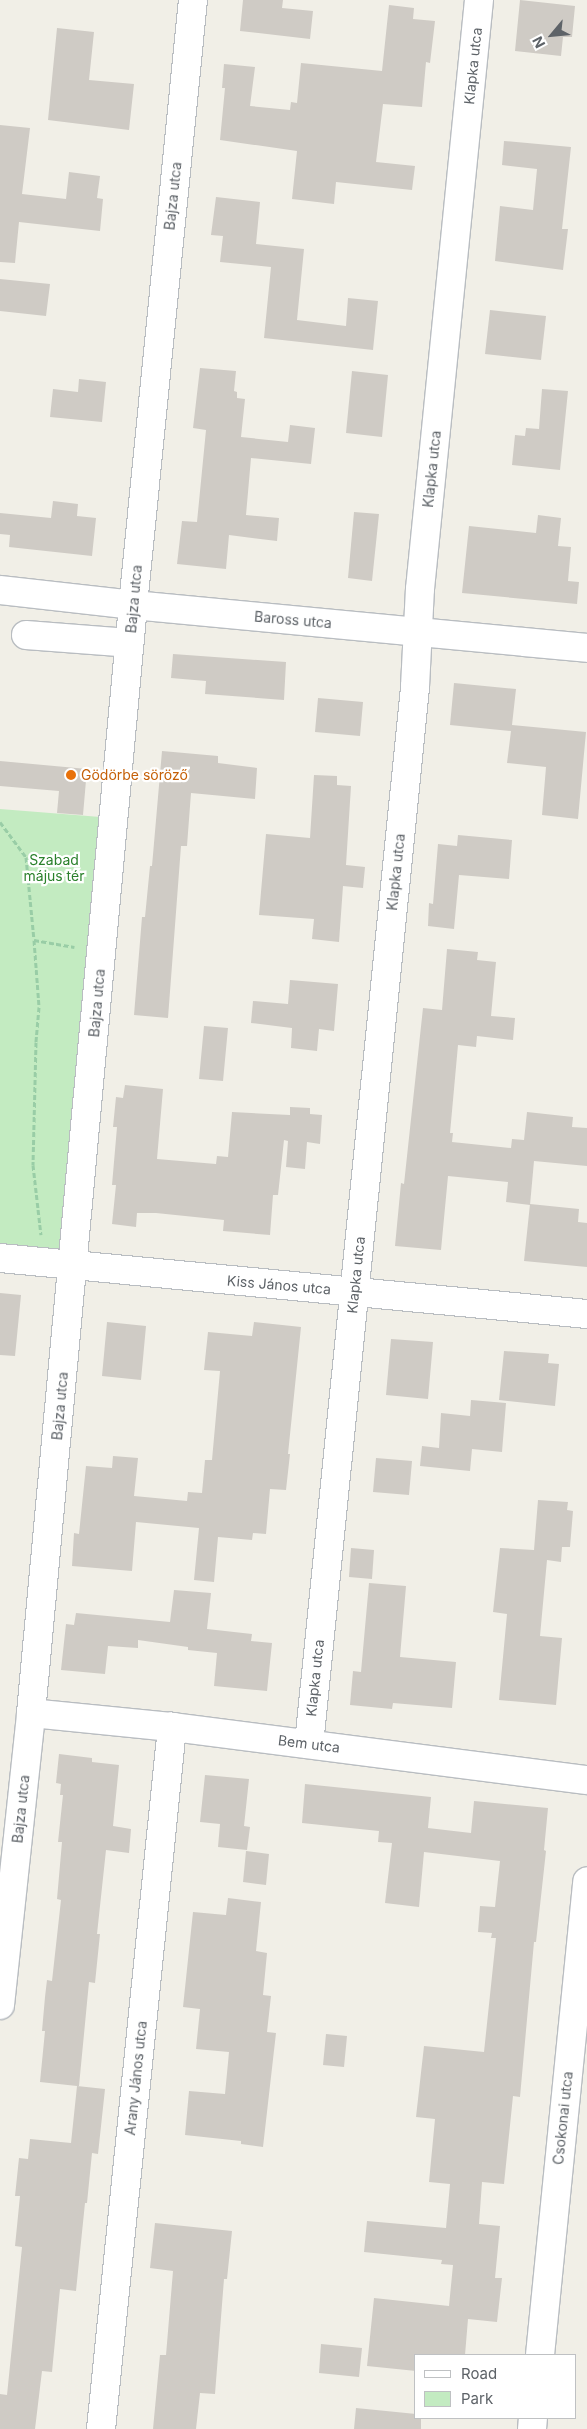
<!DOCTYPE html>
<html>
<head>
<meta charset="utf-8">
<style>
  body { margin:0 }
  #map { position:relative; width:587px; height:2429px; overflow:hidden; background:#f1efe7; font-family:Inter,sans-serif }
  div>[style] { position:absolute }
  .green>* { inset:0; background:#c3ebc1 }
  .building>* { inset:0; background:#cfcbc5 }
  .path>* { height:3px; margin-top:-1.5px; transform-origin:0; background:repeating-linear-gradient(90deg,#99cda6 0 5px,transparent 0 7.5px) }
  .roads { filter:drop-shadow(1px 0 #b9bdc1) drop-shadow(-1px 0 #b9bdc1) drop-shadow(0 1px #b9bdc1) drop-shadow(0 -1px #b9bdc1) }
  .minor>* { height:28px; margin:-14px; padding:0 14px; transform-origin:14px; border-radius:14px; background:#fff }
  .dots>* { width:14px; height:14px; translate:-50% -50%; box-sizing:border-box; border:2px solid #fff; border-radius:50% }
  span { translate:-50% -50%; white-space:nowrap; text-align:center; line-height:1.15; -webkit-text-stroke:4.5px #fff; paint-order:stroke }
  .street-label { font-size:14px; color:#5e6368 }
  .food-label { font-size:14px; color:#c56008 }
  .left { translate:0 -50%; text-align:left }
  .park-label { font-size:14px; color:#2b812c }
  .legend { position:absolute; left:414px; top:2354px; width:162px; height:65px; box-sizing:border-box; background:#fff; border:1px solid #bfc1c3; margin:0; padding:6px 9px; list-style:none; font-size:15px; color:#5e6368 }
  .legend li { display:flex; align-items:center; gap:10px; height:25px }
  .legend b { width:25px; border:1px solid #bfc1c3 }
  .north { position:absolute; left:527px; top:10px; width:50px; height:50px; -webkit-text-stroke:4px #fff; paint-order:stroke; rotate:242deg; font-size:14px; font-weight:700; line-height:20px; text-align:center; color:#5e6368 }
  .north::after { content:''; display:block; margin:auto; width:18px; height:22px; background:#5e6368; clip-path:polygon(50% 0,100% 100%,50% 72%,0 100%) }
</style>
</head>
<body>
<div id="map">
  <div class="green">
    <i style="clip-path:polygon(0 809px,113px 818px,73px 1266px,0 1258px)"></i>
  </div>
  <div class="building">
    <i style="clip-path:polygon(243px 0,283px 0,282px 8px,313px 11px,310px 39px,240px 31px)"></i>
    <i style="clip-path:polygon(520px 0,575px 6px,572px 37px,563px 37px,561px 56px,515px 51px)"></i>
    <i style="clip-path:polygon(389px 5px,414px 8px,413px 19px,435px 21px,430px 63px,426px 62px,422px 107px,383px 104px,376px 162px,415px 166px,412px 190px,336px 182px,334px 204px,292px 199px,297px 151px,220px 140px,225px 88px,222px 88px,224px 64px,255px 67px,250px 106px,290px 110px,291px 102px,297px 103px,301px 63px,382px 71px)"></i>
    <i style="clip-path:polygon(57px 28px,94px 32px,89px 80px,134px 84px,129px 130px,48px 120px)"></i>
    <i style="clip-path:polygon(0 125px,30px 128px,22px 194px,66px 199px,69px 172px,100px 176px,97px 198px,103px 199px,100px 231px,19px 222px,15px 263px,0 262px)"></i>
    <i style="clip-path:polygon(504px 141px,571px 147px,562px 229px,568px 229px,563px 270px,495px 261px,500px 206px,533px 210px,537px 169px,502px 165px)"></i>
    <i style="clip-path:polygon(216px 197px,260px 202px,256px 244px,304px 249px,297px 320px,346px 326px,348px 298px,378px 301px,373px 350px,264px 338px,271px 267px,220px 262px,223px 236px,211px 235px)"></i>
    <i style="clip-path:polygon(0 279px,50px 284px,46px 316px,0 311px)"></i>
    <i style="clip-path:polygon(490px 310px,546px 316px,541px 360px,485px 354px)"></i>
    <i style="clip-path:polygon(200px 368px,236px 371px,234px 391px,237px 392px,237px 398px,245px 399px,241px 437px,288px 442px,290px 425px,315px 428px,311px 464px,251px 458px,246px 515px,279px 518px,277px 541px,229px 535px,226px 569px,177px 564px,182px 521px,197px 522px,206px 430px,193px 428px)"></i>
    <i style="clip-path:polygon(352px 371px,388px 375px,382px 437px,346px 433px)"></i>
    <i style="clip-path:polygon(79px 379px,106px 382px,102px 422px,50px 417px,53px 389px,78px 392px)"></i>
    <i style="clip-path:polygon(542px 389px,568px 391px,560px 470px,512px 465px,515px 435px,525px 436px,526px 428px,539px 429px)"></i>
    <i style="clip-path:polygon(53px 501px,78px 504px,77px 516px,96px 518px,92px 556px,9px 547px,10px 535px,0 534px,0 513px,51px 518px)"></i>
    <i style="clip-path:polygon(354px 512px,379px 514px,372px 581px,348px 578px)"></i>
    <i style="clip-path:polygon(538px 515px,561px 518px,558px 546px,571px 547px,568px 581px,579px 582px,577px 604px,462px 593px,469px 526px,536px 533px)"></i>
    <i style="clip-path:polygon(173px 654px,286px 662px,284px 700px,205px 694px,206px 681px,171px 678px)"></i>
    <i style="clip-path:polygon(454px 683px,516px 689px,512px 725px,586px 732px,578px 819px,542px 815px,546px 767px,507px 763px,511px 731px,450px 725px)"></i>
    <i style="clip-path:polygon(318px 698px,363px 702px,360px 736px,315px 732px)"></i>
    <i style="clip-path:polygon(162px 751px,218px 756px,218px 763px,257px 768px,255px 799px,191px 793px,187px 846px,181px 846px,168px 1018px,134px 1015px,142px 917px,145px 917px,150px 866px,152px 866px)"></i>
    <i style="clip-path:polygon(0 761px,87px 769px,83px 815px,57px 813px,59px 791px,0 786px)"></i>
    <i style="clip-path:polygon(314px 775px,337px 776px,337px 785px,351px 786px,346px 865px,365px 867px,363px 888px,343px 886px,339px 942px,312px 939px,314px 919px,259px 915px,266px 834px,310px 838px)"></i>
    <i style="clip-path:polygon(458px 835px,512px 840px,509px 879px,459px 875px,454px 929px,428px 926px,429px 903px,433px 904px,438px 844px,457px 846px)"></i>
    <i style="clip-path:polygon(447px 949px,478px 952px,477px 960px,496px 962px,491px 1016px,515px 1018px,513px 1040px,477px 1036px,476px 1047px,458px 1045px,450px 1133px,453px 1133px,452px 1142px,511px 1148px,512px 1139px,524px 1140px,527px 1112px,573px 1117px,572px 1127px,587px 1128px,587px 1166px,534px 1161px,530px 1205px,506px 1202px,508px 1182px,448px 1176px,441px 1250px,395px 1246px,401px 1183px,404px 1184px,423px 1008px,442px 1010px)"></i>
    <i style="clip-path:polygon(290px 980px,338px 984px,334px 1031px,319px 1029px,317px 1051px,291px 1048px,292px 1028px,251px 1023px,253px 1001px,288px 1004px)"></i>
    <i style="clip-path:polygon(204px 1026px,228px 1028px,223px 1081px,199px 1079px)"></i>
    <i style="clip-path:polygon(125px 1085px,163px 1089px,157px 1159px,216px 1164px,217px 1156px,228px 1157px,232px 1112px,290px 1115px,290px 1107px,310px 1108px,310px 1114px,322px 1115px,320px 1144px,307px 1142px,305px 1169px,286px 1167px,288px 1141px,284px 1140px,278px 1195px,273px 1195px,270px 1235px,223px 1231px,224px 1220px,156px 1213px,137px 1213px,136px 1227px,112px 1224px,116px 1185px,112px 1185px,117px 1127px,113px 1127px,116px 1097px,123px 1098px)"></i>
    <i style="clip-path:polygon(530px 1204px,579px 1209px,578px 1222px,587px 1223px,587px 1267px,524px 1261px)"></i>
    <i style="clip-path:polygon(0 1293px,21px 1295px,15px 1356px,0 1355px)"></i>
    <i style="clip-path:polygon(107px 1322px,146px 1326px,141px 1380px,102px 1376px)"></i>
    <i style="clip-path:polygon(254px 1322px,301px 1327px,288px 1454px,290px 1454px,286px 1490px,270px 1489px,266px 1534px,253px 1533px,252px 1540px,218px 1537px,214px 1582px,194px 1580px,199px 1528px,136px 1522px,132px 1571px,72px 1566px,74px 1533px,79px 1534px,86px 1466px,112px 1468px,113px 1456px,138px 1458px,134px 1496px,187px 1501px,188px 1492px,202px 1493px,205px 1460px,212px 1460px,220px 1371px,204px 1370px,208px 1332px,252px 1336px)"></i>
    <i style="clip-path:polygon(391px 1339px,433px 1342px,428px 1399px,386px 1395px)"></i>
    <i style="clip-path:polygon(504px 1351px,549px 1354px,548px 1363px,559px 1364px,555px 1406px,499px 1400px)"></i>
    <i style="clip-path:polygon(471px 1400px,506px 1403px,502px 1452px,472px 1449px,470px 1471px,420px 1466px,422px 1446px,439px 1448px,441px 1413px,470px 1416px)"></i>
    <i style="clip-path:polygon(376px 1458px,412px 1461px,409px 1495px,373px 1492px)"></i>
    <i style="clip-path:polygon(538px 1500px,568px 1502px,567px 1510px,573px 1511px,570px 1547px,562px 1547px,561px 1562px,547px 1560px,540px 1636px,562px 1638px,556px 1705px,499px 1700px,507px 1614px,493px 1612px,500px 1548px,534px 1550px)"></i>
    <i style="clip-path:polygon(351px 1548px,374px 1550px,372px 1579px,349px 1577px)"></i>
    <i style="clip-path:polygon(369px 1583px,406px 1586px,400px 1657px,456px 1662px,452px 1708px,393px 1703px,392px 1709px,350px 1705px,353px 1671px,361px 1672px)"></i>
    <i style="clip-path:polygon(174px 1590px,211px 1593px,207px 1629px,252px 1634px,251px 1641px,272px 1643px,267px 1691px,214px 1686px,217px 1653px,188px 1650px,188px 1647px,138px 1640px,138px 1648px,108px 1646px,105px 1674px,61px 1670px,66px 1624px,74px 1625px,76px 1613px,170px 1622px)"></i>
    <i style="clip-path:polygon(59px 1754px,92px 1758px,92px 1762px,119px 1765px,113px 1826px,131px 1829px,129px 1853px,106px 1850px,97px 1934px,100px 1934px,95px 1983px,89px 1982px,79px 2086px,77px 2086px,105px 2089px,98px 2154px,92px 2153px,87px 2203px,85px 2203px,76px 2291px,60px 2289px,52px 2372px,42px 2371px,35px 2429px,0 2429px,0 2394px,7px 2395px,22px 2247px,15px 2246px,20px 2196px,15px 2196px,19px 2158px,28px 2159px,30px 2139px,71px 2143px,77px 2086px,40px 2082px,45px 2031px,42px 2031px,45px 1997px,47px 1980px,52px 1981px,61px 1900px,57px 1899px,62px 1842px,58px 1842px,63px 1795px,60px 1795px,61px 1784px,56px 1783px)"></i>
    <i style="clip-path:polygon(205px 1775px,249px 1779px,244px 1826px,250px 1827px,247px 1850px,218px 1847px,220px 1824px,200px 1822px)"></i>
    <i style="clip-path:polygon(305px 1784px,431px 1797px,428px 1828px,471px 1833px,474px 1801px,548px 1808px,544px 1850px,546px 1851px,536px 1942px,534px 1942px,520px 2097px,513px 2096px,504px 2184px,482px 2182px,479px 2224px,500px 2226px,495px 2278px,502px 2278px,497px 2322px,468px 2319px,465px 2355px,416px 2355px,416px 2371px,367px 2366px,374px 2298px,449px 2306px,453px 2265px,441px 2264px,442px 2260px,364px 2252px,367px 2221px,446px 2228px,450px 2184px,429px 2182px,435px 2119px,416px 2117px,424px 2046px,484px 2052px,496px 1938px,491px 1938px,492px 1933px,478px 1932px,480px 1906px,495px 1907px,500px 1861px,424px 1852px,419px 1907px,385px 1903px,392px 1843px,378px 1842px,379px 1831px,302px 1823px)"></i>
    <i style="clip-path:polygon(246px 1851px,269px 1854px,266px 1885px,243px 1882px)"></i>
    <i style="clip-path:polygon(228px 1898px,261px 1902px,256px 1951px,267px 1953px,263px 1995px,271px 1996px,267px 2032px,276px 2033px,263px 2147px,241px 2144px,241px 2141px,185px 2135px,189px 2091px,225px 2094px,229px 2052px,196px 2049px,200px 2009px,183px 2007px,193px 1912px,226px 1915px)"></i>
    <i style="clip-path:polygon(326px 2034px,347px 2036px,344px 2067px,323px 2065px)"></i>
    <i style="clip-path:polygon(155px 2223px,232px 2231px,227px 2279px,224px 2279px,215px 2394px,200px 2393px,196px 2429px,153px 2429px,160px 2355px,166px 2355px,173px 2271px,150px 2268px)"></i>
    <i style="clip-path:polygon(321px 2344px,362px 2348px,359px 2377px,319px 2373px)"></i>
    <i style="clip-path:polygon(356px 2408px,416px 2414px,416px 2418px,421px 2418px,421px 2429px,354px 2429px)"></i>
  </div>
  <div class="path">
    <i style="left:0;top:822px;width:44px;rotate:53.4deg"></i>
    <i style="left:26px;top:857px;width:83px;rotate:84.5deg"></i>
    <i style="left:34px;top:940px;width:41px;rotate:9.9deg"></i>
    <i style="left:34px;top:940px;width:67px;rotate:85.7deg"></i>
    <i style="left:39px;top:1007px;width:35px;rotate:95deg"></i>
    <i style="left:36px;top:1042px;width:123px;rotate:91.4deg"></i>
    <i style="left:33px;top:1165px;width:70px;rotate:83.5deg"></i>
  </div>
  <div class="roads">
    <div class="minor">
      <i style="left:0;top:590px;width:134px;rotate:6.4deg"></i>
      <i style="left:133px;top:605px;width:456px;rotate:5.4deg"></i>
      <i style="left:26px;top:635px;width:103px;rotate:4.4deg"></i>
      <i style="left:0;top:1258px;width:590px;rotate:5.45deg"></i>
      <i style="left:31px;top:1713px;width:142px;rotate:5.7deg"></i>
      <i style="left:172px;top:1727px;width:418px;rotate:7.3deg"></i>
      <i style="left:309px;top:1744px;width:1062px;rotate:-84.27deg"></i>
      <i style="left:415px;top:687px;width:98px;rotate:-87.1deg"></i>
      <i style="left:420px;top:589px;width:592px;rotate:-84.28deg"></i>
      <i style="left:0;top:2005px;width:294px;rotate:-83.9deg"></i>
      <i style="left:31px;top:1713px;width:1113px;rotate:-84.74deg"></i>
      <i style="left:133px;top:605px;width:608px;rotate:-84.34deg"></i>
      <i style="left:540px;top:2355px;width:476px;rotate:-84.3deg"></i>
      <i style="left:101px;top:2429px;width:706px;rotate:-84.22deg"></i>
      <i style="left:532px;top:2429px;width:11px;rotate:-85deg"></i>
    </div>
  </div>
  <div class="dots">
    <i style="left:71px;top:775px;background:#e8710a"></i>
  </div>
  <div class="street-label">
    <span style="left:473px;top:66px;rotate:-84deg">Klapka utca</span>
    <span style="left:173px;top:196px;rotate:-84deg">Bajza utca</span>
    <span style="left:432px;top:469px;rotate:-84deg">Klapka utca</span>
    <span style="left:134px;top:599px;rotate:-85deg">Bajza utca</span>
    <span style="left:293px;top:620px;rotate:5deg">Baross utca</span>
    <span style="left:396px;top:872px;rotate:-84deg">Klapka utca</span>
    <span style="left:97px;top:1003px;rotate:-85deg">Bajza utca</span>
    <span style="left:356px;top:1275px;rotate:-84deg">Klapka utca</span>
    <span style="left:279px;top:1285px;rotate:5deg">Kiss János utca</span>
    <span style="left:60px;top:1406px;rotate:-85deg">Bajza utca</span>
    <span style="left:315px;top:1678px;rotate:-84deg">Klapka utca</span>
    <span style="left:309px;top:1744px;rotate:7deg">Bem utca</span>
    <span style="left:21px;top:1809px;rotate:-84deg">Bajza utca</span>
    <span style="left:136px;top:2078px;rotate:-84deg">Arany János utca</span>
    <span style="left:563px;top:2118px;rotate:-84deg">Csokonai utca</span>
  </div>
  <div class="food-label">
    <span class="left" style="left:81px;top:775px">Gödörbe söröző</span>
  </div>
  <div class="park-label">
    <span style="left:54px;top:868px">Szabad<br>május tér</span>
  </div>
  <ul class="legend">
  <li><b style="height:6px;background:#fff"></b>Road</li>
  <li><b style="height:14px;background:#c3ebc1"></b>Park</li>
  </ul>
  <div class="north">N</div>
</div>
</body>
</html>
